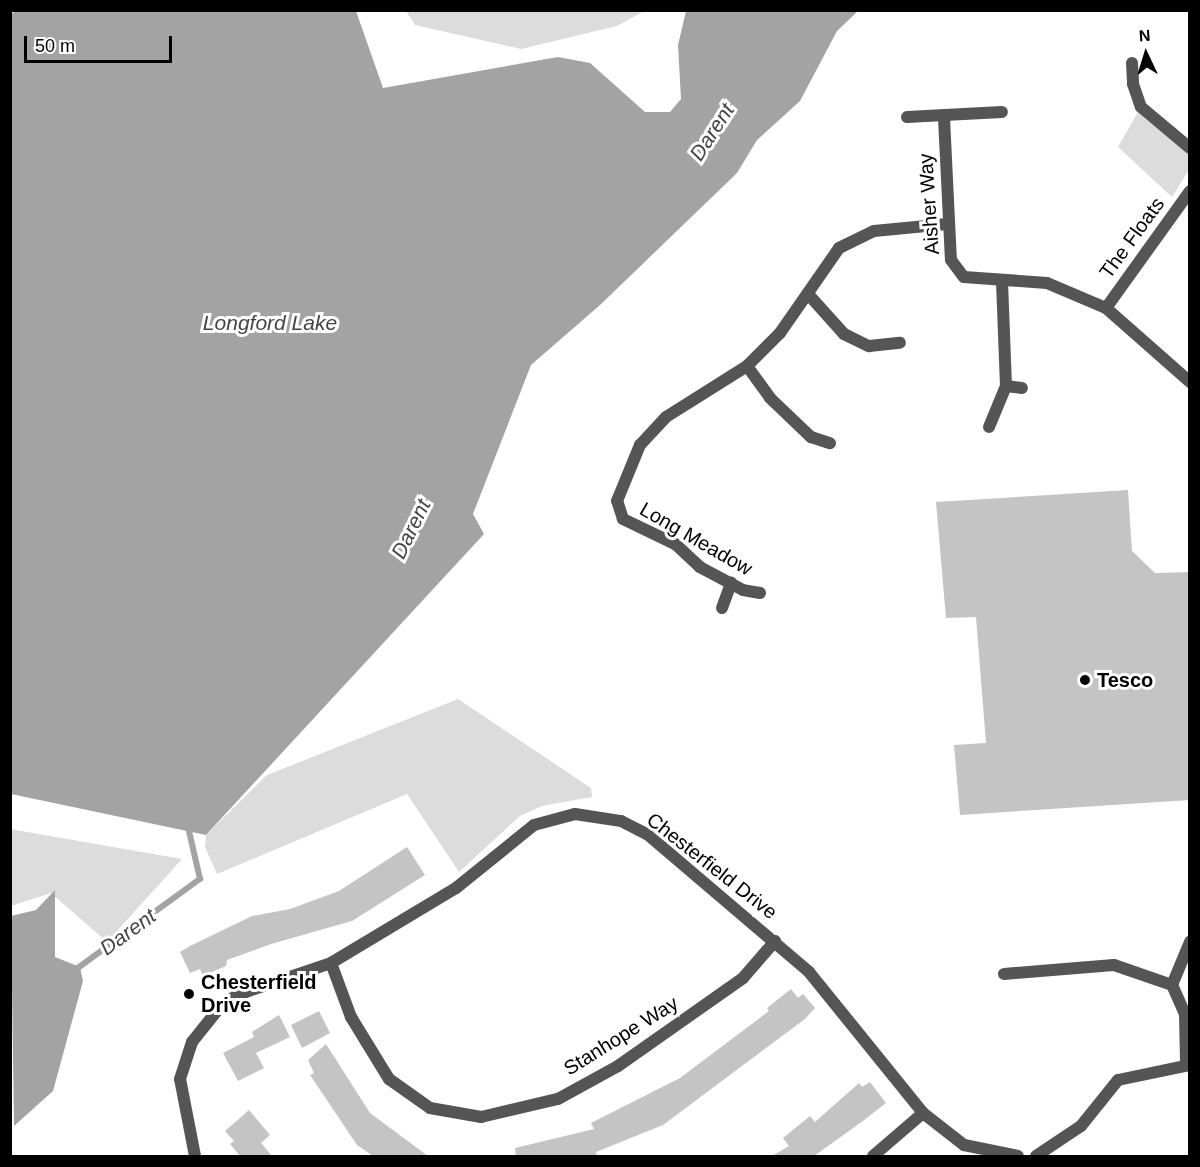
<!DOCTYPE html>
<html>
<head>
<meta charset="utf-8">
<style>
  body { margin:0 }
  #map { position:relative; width:1200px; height:1167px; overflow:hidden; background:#fff; font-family:Helvetica,sans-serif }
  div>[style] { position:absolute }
  .green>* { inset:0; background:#dcdcdc }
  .water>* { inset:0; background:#a3a3a3 }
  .stream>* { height:6px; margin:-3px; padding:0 3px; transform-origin:3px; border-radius:3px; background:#a3a3a3 }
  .building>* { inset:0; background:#c4c4c4 }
  .minor>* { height:12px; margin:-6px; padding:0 6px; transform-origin:6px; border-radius:6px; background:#555 }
  .dots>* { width:16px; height:16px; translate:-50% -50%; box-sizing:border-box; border:3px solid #fff; border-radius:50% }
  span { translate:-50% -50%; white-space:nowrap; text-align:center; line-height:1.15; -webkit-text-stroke:6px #fff; paint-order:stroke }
  .street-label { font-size:20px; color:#000 }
  .poi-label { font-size:20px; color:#000; font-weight:700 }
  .left { translate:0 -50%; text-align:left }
  .water-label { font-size:21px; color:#444; font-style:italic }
  .frame { position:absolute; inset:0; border:12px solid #000; pointer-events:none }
  .north { position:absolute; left:1116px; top:24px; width:60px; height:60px; -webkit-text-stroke:4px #fff; paint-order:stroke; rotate:356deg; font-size:16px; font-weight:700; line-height:24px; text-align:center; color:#000 }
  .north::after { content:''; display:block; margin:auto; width:21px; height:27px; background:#000; clip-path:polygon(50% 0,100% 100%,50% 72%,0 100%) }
  .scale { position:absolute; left:24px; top:36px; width:148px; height:27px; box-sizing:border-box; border:3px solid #000; border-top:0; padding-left:8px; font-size:18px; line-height:21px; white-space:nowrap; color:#000; -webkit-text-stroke:4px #fff; paint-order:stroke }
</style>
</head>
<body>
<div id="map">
  <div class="green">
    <i style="clip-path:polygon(406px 11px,644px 11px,617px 26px,521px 49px,415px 25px)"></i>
    <i style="clip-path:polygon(1138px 112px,1189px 154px,1189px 170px,1172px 197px,1118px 147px)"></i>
    <i style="clip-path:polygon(458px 699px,591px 788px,592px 797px,542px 806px,520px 816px,459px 872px,407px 794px,217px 874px,205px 847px,206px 835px,267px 775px)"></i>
    <i style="clip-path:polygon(10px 829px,182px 859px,107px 942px,51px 893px,11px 906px)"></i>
  </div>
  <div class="water">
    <i style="clip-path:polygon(20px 10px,356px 11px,383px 88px,558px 57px,590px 63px,645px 112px,670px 112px,681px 99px,678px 45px,686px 11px,858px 11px,837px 31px,800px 101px,757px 140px,737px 173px,600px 305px,531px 365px,473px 514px,484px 534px,206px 835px,11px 794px,10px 14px)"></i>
    <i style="clip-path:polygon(55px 890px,55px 957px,80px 967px,83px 981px,53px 1091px,14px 1126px,11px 916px,36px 910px)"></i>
  </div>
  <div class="stream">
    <i style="left:75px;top:970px;width:155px;rotate:-36.1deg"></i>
    <i style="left:200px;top:879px;width:49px;rotate:-102.9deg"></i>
  </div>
  <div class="building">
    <i style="clip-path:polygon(1128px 490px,1132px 551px,1155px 573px,1190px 572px,1190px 800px,960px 815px,954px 745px,986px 743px,976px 617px,946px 618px,936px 502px)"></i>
    <i style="clip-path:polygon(407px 847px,425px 875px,352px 921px,271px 944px,227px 960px,226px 966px,203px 976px,200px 969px,190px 973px,180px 952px,190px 946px,252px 916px,290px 909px,339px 891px)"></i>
    <i style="clip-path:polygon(791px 989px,798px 998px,803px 994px,815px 1008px,805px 1019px,663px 1125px,596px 1152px,597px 1156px,516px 1156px,515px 1148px,594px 1129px,591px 1123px,680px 1078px,769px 1011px,767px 1008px)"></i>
    <i style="clip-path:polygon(319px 1011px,330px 1033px,302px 1048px,291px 1025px)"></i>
    <i style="clip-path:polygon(279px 1015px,290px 1037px,256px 1053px,264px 1068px,238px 1081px,223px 1053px,254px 1037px,252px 1032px)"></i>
    <i style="clip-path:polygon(326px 1044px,370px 1113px,428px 1156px,373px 1156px,357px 1145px,310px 1075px,314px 1073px,308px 1060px)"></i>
    <i style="clip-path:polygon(870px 1082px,886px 1103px,863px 1121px,814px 1156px,772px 1156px,789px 1146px,783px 1138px,810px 1116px,815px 1122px,859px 1083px,862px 1087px)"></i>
    <i style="clip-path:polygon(249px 1110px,270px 1135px,261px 1143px,272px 1156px,240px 1156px,230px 1144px,234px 1141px,225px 1131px)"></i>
  </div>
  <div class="minor">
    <i style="left:1132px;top:63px;width:21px;rotate:87deg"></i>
    <i style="left:1133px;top:84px;width:24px;rotate:71deg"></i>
    <i style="left:1141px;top:107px;width:64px;rotate:39.9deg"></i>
    <i style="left:907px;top:117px;width:95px;rotate:-3deg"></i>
    <i style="left:944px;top:118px;width:142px;rotate:87.2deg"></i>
    <i style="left:951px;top:260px;width:21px;rotate:53deg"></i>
    <i style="left:964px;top:277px;width:83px;rotate:4.1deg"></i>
    <i style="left:1047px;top:283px;width:64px;rotate:23deg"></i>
    <i style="left:1106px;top:308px;width:112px;rotate:41.4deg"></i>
    <i style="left:808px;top:294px;width:54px;rotate:48deg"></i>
    <i style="left:844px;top:334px;width:28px;rotate:26deg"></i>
    <i style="left:869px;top:346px;width:31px;rotate:-6deg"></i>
    <i style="left:1106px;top:308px;width:144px;rotate:-54.3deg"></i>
    <i style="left:747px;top:366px;width:39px;rotate:54deg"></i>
    <i style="left:770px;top:398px;width:57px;rotate:43.6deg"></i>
    <i style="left:811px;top:437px;width:20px;rotate:18deg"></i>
    <i style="left:1006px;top:386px;width:16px;rotate:7deg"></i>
    <i style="left:989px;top:427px;width:44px;rotate:-67.5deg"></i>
    <i style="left:1006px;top:386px;width:104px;rotate:-92.2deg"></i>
    <i style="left:760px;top:593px;width:17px;rotate:-170deg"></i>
    <i style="left:743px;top:590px;width:49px;rotate:-151.9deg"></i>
    <i style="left:700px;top:567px;width:34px;rotate:-137deg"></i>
    <i style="left:675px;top:544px;width:58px;rotate:-154.3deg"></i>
    <i style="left:623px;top:519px;width:19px;rotate:-108deg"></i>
    <i style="left:617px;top:501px;width:61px;rotate:-67.7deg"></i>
    <i style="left:640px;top:445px;width:38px;rotate:-47deg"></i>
    <i style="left:666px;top:417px;width:96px;rotate:-32.2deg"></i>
    <i style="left:747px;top:366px;width:47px;rotate:-45deg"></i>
    <i style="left:780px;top:333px;width:103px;rotate:-55.2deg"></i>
    <i style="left:839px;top:248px;width:39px;rotate:-26deg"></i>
    <i style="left:874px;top:231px;width:73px;rotate:-5.5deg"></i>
    <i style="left:722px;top:608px;width:27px;rotate:-70deg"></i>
    <i style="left:331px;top:963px;width:58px;rotate:69.7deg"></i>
    <i style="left:351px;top:1017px;width:73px;rotate:58.5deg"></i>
    <i style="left:389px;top:1079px;width:50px;rotate:35.3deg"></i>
    <i style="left:430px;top:1108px;width:52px;rotate:10deg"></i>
    <i style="left:481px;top:1117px;width:79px;rotate:-13.2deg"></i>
    <i style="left:558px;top:1099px;width:68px;rotate:-28.8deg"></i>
    <i style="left:618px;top:1066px;width:153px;rotate:-35.1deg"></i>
    <i style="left:743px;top:978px;width:49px;rotate:-49.1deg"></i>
    <i style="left:1004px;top:974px;width:110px;rotate:-4.7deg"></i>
    <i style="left:1114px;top:965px;width:61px;rotate:19deg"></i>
    <i style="left:1186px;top:1062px;width:48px;rotate:-91.2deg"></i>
    <i style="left:1185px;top:1014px;width:32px;rotate:-114deg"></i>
    <i style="left:1172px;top:985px;width:47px;rotate:-67.3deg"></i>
    <i style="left:195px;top:1156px;width:78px;rotate:-101deg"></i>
    <i style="left:180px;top:1079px;width:39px;rotate:-72deg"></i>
    <i style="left:192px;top:1042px;width:45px;rotate:-51.3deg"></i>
    <i style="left:220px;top:1007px;width:21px;rotate:-35deg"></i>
    <i style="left:237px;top:995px;width:99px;rotate:-18.8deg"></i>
    <i style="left:331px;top:963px;width:146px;rotate:-31deg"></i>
    <i style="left:456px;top:888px;width:100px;rotate:-38.9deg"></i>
    <i style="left:534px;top:825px;width:42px;rotate:-15deg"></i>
    <i style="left:575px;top:814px;width:47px;rotate:8.7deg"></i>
    <i style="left:621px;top:821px;width:29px;rotate:27deg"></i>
    <i style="left:647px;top:834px;width:213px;rotate:40.4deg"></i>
    <i style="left:809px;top:972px;width:181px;rotate:51deg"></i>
    <i style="left:923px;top:1113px;width:52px;rotate:38deg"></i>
    <i style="left:964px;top:1145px;width:55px;rotate:11.5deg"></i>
    <i style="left:873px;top:1156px;width:66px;rotate:-40.7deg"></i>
    <i style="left:1036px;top:1156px;width:54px;rotate:-33.7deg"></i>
    <i style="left:1081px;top:1126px;width:59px;rotate:-51.2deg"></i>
    <i style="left:1118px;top:1080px;width:74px;rotate:-11.8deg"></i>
  </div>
  <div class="dots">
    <i style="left:1085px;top:680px;background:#000"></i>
    <i style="left:189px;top:994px;background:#000"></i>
  </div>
  <div class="street-label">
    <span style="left:929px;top:204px;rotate:-94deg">Aisher Way</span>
    <span style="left:1132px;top:238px;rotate:-54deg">The Floats</span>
    <span style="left:696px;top:539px;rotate:30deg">Long Meadow</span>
    <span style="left:712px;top:866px;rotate:38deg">Chesterfield Drive</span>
    <span style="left:621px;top:1036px;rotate:-32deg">Stanhope Way</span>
  </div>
  <div class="poi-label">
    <span class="left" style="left:1097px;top:680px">Tesco</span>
    <span class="left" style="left:201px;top:994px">Chesterfield<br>Drive</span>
  </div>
  <div class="water-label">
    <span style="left:712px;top:132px;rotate:-57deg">Darent</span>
    <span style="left:270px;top:323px">Longford Lake</span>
    <span style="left:411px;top:529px;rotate:-64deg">Darent</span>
    <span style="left:128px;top:932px;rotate:-36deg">Darent</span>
  </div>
  <div class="frame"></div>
  <div class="north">N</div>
  <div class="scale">50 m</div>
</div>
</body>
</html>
